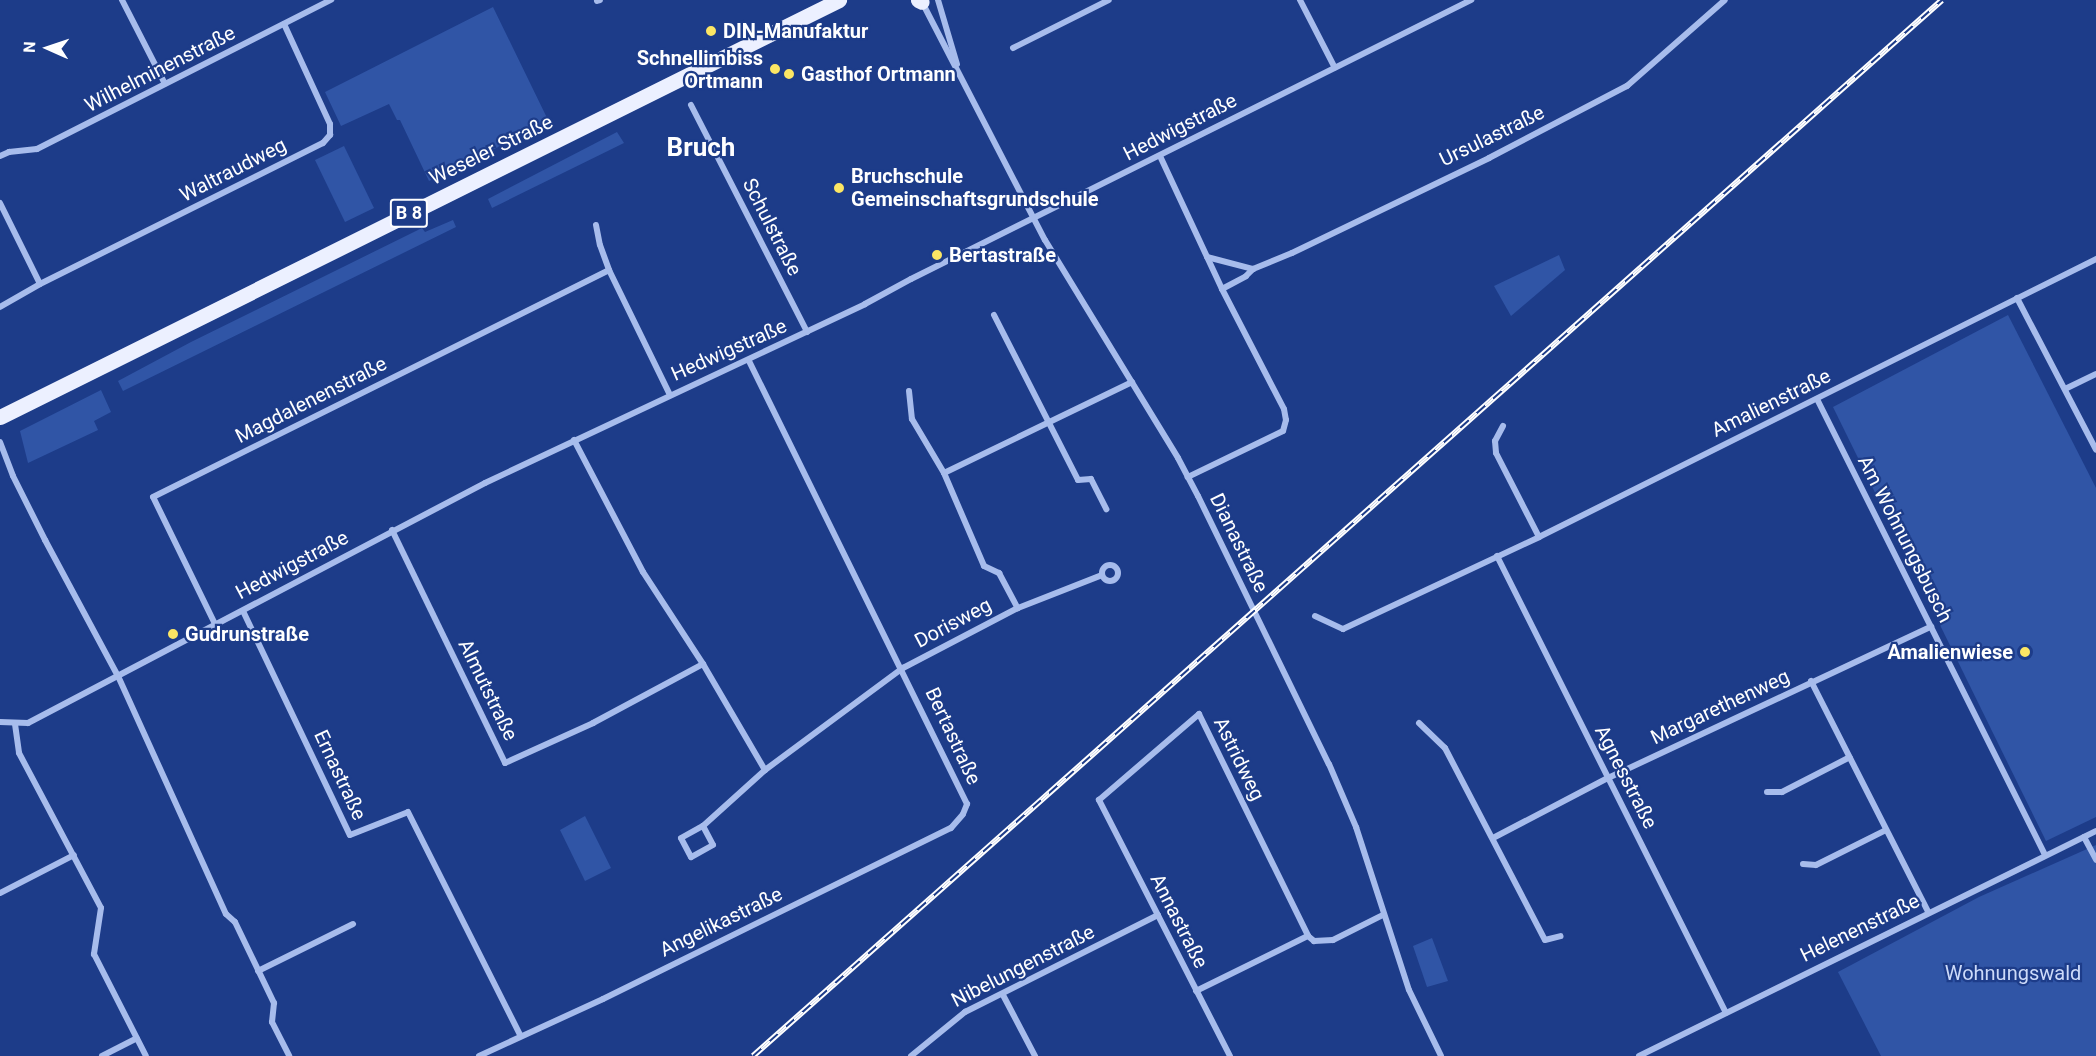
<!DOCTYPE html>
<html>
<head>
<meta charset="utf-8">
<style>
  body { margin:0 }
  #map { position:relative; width:2096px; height:1056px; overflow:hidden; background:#1d3c89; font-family:Roboto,sans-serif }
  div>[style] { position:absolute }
  .green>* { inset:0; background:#3055a6 }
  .street>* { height:6px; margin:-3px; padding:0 3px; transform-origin:3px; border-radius:3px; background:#a7bcec }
  .street>.ring { margin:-3px; padding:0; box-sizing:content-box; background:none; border:6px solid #a7bcec; border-radius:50% }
  .primary>* { height:15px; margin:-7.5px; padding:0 7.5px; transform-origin:7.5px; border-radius:7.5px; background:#ecf0ff }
  .rail>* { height:6px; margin-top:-3px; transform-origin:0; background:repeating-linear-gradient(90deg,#1d3c89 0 11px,#fff 0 22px); box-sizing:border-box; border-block:2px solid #fff }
  .dots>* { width:16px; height:16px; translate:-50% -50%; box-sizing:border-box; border:3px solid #1d3c89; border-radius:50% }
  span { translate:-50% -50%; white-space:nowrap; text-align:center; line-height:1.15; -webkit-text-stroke:4.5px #1d3c89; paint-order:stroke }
  .shield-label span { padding:2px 4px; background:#1d3c89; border:2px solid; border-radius:4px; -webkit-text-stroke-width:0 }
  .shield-label { font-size:18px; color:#fff; font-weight:700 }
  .poi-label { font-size:20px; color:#fff; font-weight:700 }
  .left { translate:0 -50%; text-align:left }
  .right { translate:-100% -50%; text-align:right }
  .street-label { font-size:20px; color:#fff }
  .park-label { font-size:20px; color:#ccdaf9 }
  .district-label { font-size:26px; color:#fff; font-weight:700 }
  .north { position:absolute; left:18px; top:18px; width:60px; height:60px; -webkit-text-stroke:4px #1d3c89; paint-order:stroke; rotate:273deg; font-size:16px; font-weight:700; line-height:24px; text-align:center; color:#fff }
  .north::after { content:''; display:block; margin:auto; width:21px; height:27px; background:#fff; clip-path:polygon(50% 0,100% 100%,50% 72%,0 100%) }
</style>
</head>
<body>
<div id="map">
  <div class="green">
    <i style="clip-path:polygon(493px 7px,549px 122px,429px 181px,400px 120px,397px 120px,389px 104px,341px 126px,325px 92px)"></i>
    <i style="clip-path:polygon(617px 132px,624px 143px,492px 208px,488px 199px)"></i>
    <i style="clip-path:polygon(344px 146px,374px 208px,345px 222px,315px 160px)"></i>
    <i style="clip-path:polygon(453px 220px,456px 227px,123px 391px,118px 381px,191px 342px,422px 228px,425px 232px)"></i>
    <i style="clip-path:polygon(1559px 255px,1565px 270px,1511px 316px,1494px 286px)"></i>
    <i style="clip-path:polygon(2008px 315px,2096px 488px,2096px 817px,2046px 841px,1833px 407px)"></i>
    <i style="clip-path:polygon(101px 390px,111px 412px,94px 421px,98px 430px,28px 463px,20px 431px)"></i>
    <i style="clip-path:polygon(585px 816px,611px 868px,585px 881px,560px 830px)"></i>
    <i style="clip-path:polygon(2096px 845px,2096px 1056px,1881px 1056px,1838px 972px,1979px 897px)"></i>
    <i style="clip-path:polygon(1432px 938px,1448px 981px,1427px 987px,1413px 946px)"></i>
  </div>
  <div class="street">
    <i style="left:122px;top:0;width:94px;rotate:62.9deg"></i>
    <i style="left:938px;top:0;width:67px;rotate:73.5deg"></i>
    <i style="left:1300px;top:0;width:76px;rotate:62.8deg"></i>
    <i style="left:597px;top:1px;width:3px;rotate:-18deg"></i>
    <i style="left:922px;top:2px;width:268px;rotate:62.7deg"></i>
    <i style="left:1045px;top:240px;width:255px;rotate:58.6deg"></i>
    <i style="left:1178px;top:458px;width:43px;rotate:62.2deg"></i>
    <i style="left:1198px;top:496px;width:298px;rotate:64deg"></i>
    <i style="left:1329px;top:764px;width:69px;rotate:66.8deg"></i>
    <i style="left:1356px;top:827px;width:171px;rotate:72deg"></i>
    <i style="left:1409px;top:990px;width:73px;rotate:64.1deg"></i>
    <i style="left:1013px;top:48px;width:107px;rotate:-26.6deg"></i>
    <i style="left:691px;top:105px;width:255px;rotate:62.9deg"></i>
    <i style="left:0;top:156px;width:10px;rotate:-24deg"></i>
    <i style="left:9px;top:152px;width:28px;rotate:-6deg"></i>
    <i style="left:37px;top:149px;width:330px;rotate:-26.9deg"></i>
    <i style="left:1160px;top:156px;width:147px;rotate:65deg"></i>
    <i style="left:1222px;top:289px;width:135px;rotate:62.7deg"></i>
    <i style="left:1284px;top:409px;width:11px;rotate:80deg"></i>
    <i style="left:1286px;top:420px;width:11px;rotate:105deg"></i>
    <i style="left:1283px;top:431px;width:106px;rotate:154.2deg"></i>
    <i style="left:0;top:203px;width:90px;rotate:63.7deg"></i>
    <i style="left:40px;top:284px;width:316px;rotate:-26.5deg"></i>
    <i style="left:323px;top:143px;width:11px;rotate:-49deg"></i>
    <i style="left:330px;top:135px;width:11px;rotate:-90deg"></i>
    <i style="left:330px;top:124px;width:110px;rotate:-114.7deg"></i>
    <i style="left:596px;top:225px;width:20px;rotate:79deg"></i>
    <i style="left:600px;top:245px;width:27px;rotate:70deg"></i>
    <i style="left:1207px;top:257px;width:48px;rotate:14.6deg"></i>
    <i style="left:1222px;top:289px;width:27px;rotate:-28deg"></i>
    <i style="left:1246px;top:276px;width:10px;rotate:-45deg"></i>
    <i style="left:1253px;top:269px;width:42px;rotate:-22.3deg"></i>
    <i style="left:1292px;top:253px;width:219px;rotate:-25.7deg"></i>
    <i style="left:1489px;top:158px;width:156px;rotate:-27.6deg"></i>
    <i style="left:1627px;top:86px;width:130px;rotate:-41.3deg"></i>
    <i style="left:2017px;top:298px;width:171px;rotate:62.5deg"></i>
    <i style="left:0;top:307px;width:46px;rotate:-29.9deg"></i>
    <i style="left:994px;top:315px;width:185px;rotate:63deg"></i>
    <i style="left:1078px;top:480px;width:13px;rotate:-4deg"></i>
    <i style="left:1091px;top:479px;width:34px;rotate:63deg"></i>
    <i style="left:2065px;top:389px;width:34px;rotate:-26deg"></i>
    <i style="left:909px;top:391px;width:28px;rotate:84deg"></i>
    <i style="left:912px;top:419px;width:63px;rotate:59.3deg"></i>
    <i style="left:944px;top:473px;width:101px;rotate:66.7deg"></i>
    <i style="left:984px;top:566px;width:17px;rotate:25deg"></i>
    <i style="left:999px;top:573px;width:40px;rotate:62deg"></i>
    <i style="left:1817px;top:399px;width:510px;rotate:63.43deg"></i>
    <i style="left:1503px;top:426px;width:17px;rotate:118deg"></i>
    <i style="left:1495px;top:441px;width:12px;rotate:85deg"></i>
    <i style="left:1496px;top:453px;width:94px;rotate:62.9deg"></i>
    <i style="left:0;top:442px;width:36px;rotate:69deg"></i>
    <i style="left:13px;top:476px;width:72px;rotate:63.4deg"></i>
    <i style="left:45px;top:540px;width:154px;rotate:61.8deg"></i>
    <i style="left:118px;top:676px;width:261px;rotate:65.6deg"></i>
    <i style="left:226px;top:914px;width:12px;rotate:42deg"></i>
    <i style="left:235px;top:922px;width:90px;rotate:64.3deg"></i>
    <i style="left:274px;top:1003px;width:19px;rotate:96deg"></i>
    <i style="left:272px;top:1022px;width:38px;rotate:63deg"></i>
    <i style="left:944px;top:473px;width:209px;rotate:-25.8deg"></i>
    <i style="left:392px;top:530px;width:259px;rotate:64.1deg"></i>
    <i style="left:505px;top:763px;width:97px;rotate:-24.4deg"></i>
    <i style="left:593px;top:723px;width:125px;rotate:-28.2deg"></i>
    <i style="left:703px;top:664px;width:110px;rotate:-123.1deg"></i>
    <i style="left:643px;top:572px;width:149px;rotate:-117.6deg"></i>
    <i style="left:1497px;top:556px;width:511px;rotate:63.38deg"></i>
    <i class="ring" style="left:1102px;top:565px;width:10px;height:10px"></i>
    <i style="left:243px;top:611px;width:248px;rotate:64.5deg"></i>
    <i style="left:350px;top:835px;width:62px;rotate:-21.6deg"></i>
    <i style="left:408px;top:812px;width:250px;rotate:63.3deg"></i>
    <i style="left:1315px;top:616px;width:31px;rotate:25deg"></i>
    <i style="left:1343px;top:629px;width:217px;rotate:-25.1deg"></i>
    <i style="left:1539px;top:537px;width:623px;rotate:-26.52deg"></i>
    <i style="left:215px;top:624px;width:141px;rotate:-116deg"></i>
    <i style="left:153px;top:497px;width:509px;rotate:-26.46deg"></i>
    <i style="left:609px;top:270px;width:139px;rotate:64deg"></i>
    <i style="left:703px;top:664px;width:123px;rotate:59.7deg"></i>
    <i style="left:1811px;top:681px;width:259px;rotate:63.1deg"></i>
    <i style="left:0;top:722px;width:28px;rotate:2deg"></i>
    <i style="left:28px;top:723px;width:516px;rotate:-27.71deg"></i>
    <i style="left:485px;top:483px;width:420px;rotate:-25.2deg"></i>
    <i style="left:865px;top:304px;width:52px;rotate:-28.5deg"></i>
    <i style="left:911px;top:279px;width:626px;rotate:-26.48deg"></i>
    <i style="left:1419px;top:723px;width:36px;rotate:44deg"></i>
    <i style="left:1445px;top:748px;width:216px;rotate:62.5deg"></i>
    <i style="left:1545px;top:940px;width:16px;rotate:-14deg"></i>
    <i style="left:15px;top:724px;width:29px;rotate:82deg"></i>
    <i style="left:19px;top:753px;width:175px;rotate:62.1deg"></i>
    <i style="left:101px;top:908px;width:47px;rotate:98.7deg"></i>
    <i style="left:94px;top:954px;width:114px;rotate:63deg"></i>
    <i style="left:1767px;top:792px;width:15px"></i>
    <i style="left:1782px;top:792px;width:76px;rotate:-27.2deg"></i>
    <i style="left:703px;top:826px;width:21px;rotate:62deg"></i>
    <i style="left:713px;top:845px;width:25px;rotate:151deg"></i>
    <i style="left:691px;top:857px;width:21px;rotate:-118deg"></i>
    <i style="left:681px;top:838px;width:25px;rotate:-29deg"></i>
    <i style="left:703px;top:826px;width:84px;rotate:-42.1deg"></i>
    <i style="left:765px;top:770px;width:172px;rotate:-36.5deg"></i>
    <i style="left:903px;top:668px;width:130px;rotate:-27.6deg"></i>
    <i style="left:1018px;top:608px;width:90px;rotate:-21.4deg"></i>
    <i style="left:2084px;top:837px;width:26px;rotate:62deg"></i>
    <i style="left:1493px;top:838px;width:130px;rotate:-27.6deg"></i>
    <i style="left:1608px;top:778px;width:357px;rotate:-25.1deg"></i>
    <i style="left:1803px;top:864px;width:13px;rotate:4deg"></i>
    <i style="left:1816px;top:865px;width:78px;rotate:-26.6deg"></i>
    <i style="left:0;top:893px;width:83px;rotate:-27.2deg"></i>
    <i style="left:258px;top:971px;width:106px;rotate:-26.3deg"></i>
    <i style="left:1196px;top:991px;width:125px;rotate:-26.2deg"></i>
    <i style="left:1003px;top:995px;width:69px;rotate:62.3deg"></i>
    <i style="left:102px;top:1056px;width:39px;rotate:-27deg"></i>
    <i style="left:479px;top:1056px;width:136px;rotate:-24.7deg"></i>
    <i style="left:603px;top:999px;width:388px;rotate:-26.2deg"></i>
    <i style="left:951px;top:828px;width:18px;rotate:-49deg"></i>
    <i style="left:963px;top:814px;width:11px;rotate:-68deg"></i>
    <i style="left:967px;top:804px;width:495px;rotate:-116.2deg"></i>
    <i style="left:911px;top:1056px;width:70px;rotate:-39.2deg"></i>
    <i style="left:965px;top:1012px;width:216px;rotate:-26.7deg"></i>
    <i style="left:1230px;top:1056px;width:288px;rotate:-117.1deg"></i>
    <i style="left:1099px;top:800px;width:132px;rotate:-40.7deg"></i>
    <i style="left:1199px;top:714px;width:247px;rotate:63.8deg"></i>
    <i style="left:1308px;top:936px;width:8px;rotate:40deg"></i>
    <i style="left:1314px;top:941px;width:19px;rotate:-3deg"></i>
    <i style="left:1333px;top:940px;width:56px;rotate:-26.6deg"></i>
    <i style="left:1639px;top:1056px;width:509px;rotate:-26.21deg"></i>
  </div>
  <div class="primary">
    <i style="left:918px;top:0;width:4px;rotate:27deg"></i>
    <i style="left:0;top:417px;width:937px;rotate:-26.43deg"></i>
  </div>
  <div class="rail">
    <i style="left:753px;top:1056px;width:1590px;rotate:-41.61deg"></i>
  </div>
  <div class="dots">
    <i style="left:711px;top:31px;background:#fce664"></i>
    <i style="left:775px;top:69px;background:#fce664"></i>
    <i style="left:789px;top:74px;background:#fce664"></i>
    <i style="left:839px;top:188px;background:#fce664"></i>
    <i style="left:937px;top:255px;background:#fce664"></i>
    <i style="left:173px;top:634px;background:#fce664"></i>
    <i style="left:2025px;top:652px;background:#fce664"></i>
  </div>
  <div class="shield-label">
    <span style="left:409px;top:213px">B 8</span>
  </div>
  <div class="poi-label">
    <span class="left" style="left:723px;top:31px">DIN-Manufaktur</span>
    <span class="right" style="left:763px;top:70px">Schnellimbiss<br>Ortmann</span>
    <span class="left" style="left:801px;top:74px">Gasthof Ortmann</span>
    <span class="left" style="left:851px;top:188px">Bruchschule<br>Gemeinschaftsgrundschule</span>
    <span class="left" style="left:949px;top:255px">Bertastraße</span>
    <span class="left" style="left:185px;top:634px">Gudrunstraße</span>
    <span class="right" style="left:2013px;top:652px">Amalienwiese</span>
  </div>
  <div class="street-label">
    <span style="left:160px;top:69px;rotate:-27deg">Wilhelminenstraße</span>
    <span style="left:1180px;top:127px;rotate:-27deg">Hedwigstraße</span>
    <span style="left:1492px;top:136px;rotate:-26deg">Ursulastraße</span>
    <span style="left:491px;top:150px;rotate:-26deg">Weseler Straße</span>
    <span style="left:233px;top:170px;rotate:-27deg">Waltraudweg</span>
    <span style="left:772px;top:227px;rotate:63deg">Schulstraße</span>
    <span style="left:729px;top:350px;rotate:-24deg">Hedwigstraße</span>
    <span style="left:311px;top:400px;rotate:-27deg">Magdalenenstraße</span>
    <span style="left:1771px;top:403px;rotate:-26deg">Amalienstraße</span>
    <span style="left:1905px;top:539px;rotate:63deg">Am Wohnungsbusch</span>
    <span style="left:1239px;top:543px;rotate:64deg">Dianastraße</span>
    <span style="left:292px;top:565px;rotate:-28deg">Hedwigstraße</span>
    <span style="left:953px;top:623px;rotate:-28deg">Dorisweg</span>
    <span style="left:488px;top:690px;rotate:64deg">Almutstraße</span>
    <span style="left:1720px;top:707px;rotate:-25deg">Margarethenweg</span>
    <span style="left:953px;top:736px;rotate:65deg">Bertastraße</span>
    <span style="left:1239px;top:759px;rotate:64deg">Astridweg</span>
    <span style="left:340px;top:775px;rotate:65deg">Ernastraße</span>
    <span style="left:1626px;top:777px;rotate:63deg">Agnesstraße</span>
    <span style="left:1179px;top:921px;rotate:63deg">Annastraße</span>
    <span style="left:721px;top:922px;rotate:-26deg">Angelikastraße</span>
    <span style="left:1860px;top:928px;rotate:-26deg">Helenenstraße</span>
    <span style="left:1023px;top:966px;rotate:-27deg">Nibelungenstraße</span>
  </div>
  <div class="park-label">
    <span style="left:2013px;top:973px">Wohnungswald</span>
  </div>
  <div class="district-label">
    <span style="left:701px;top:148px">Bruch</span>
  </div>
  <div class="north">N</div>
</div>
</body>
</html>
